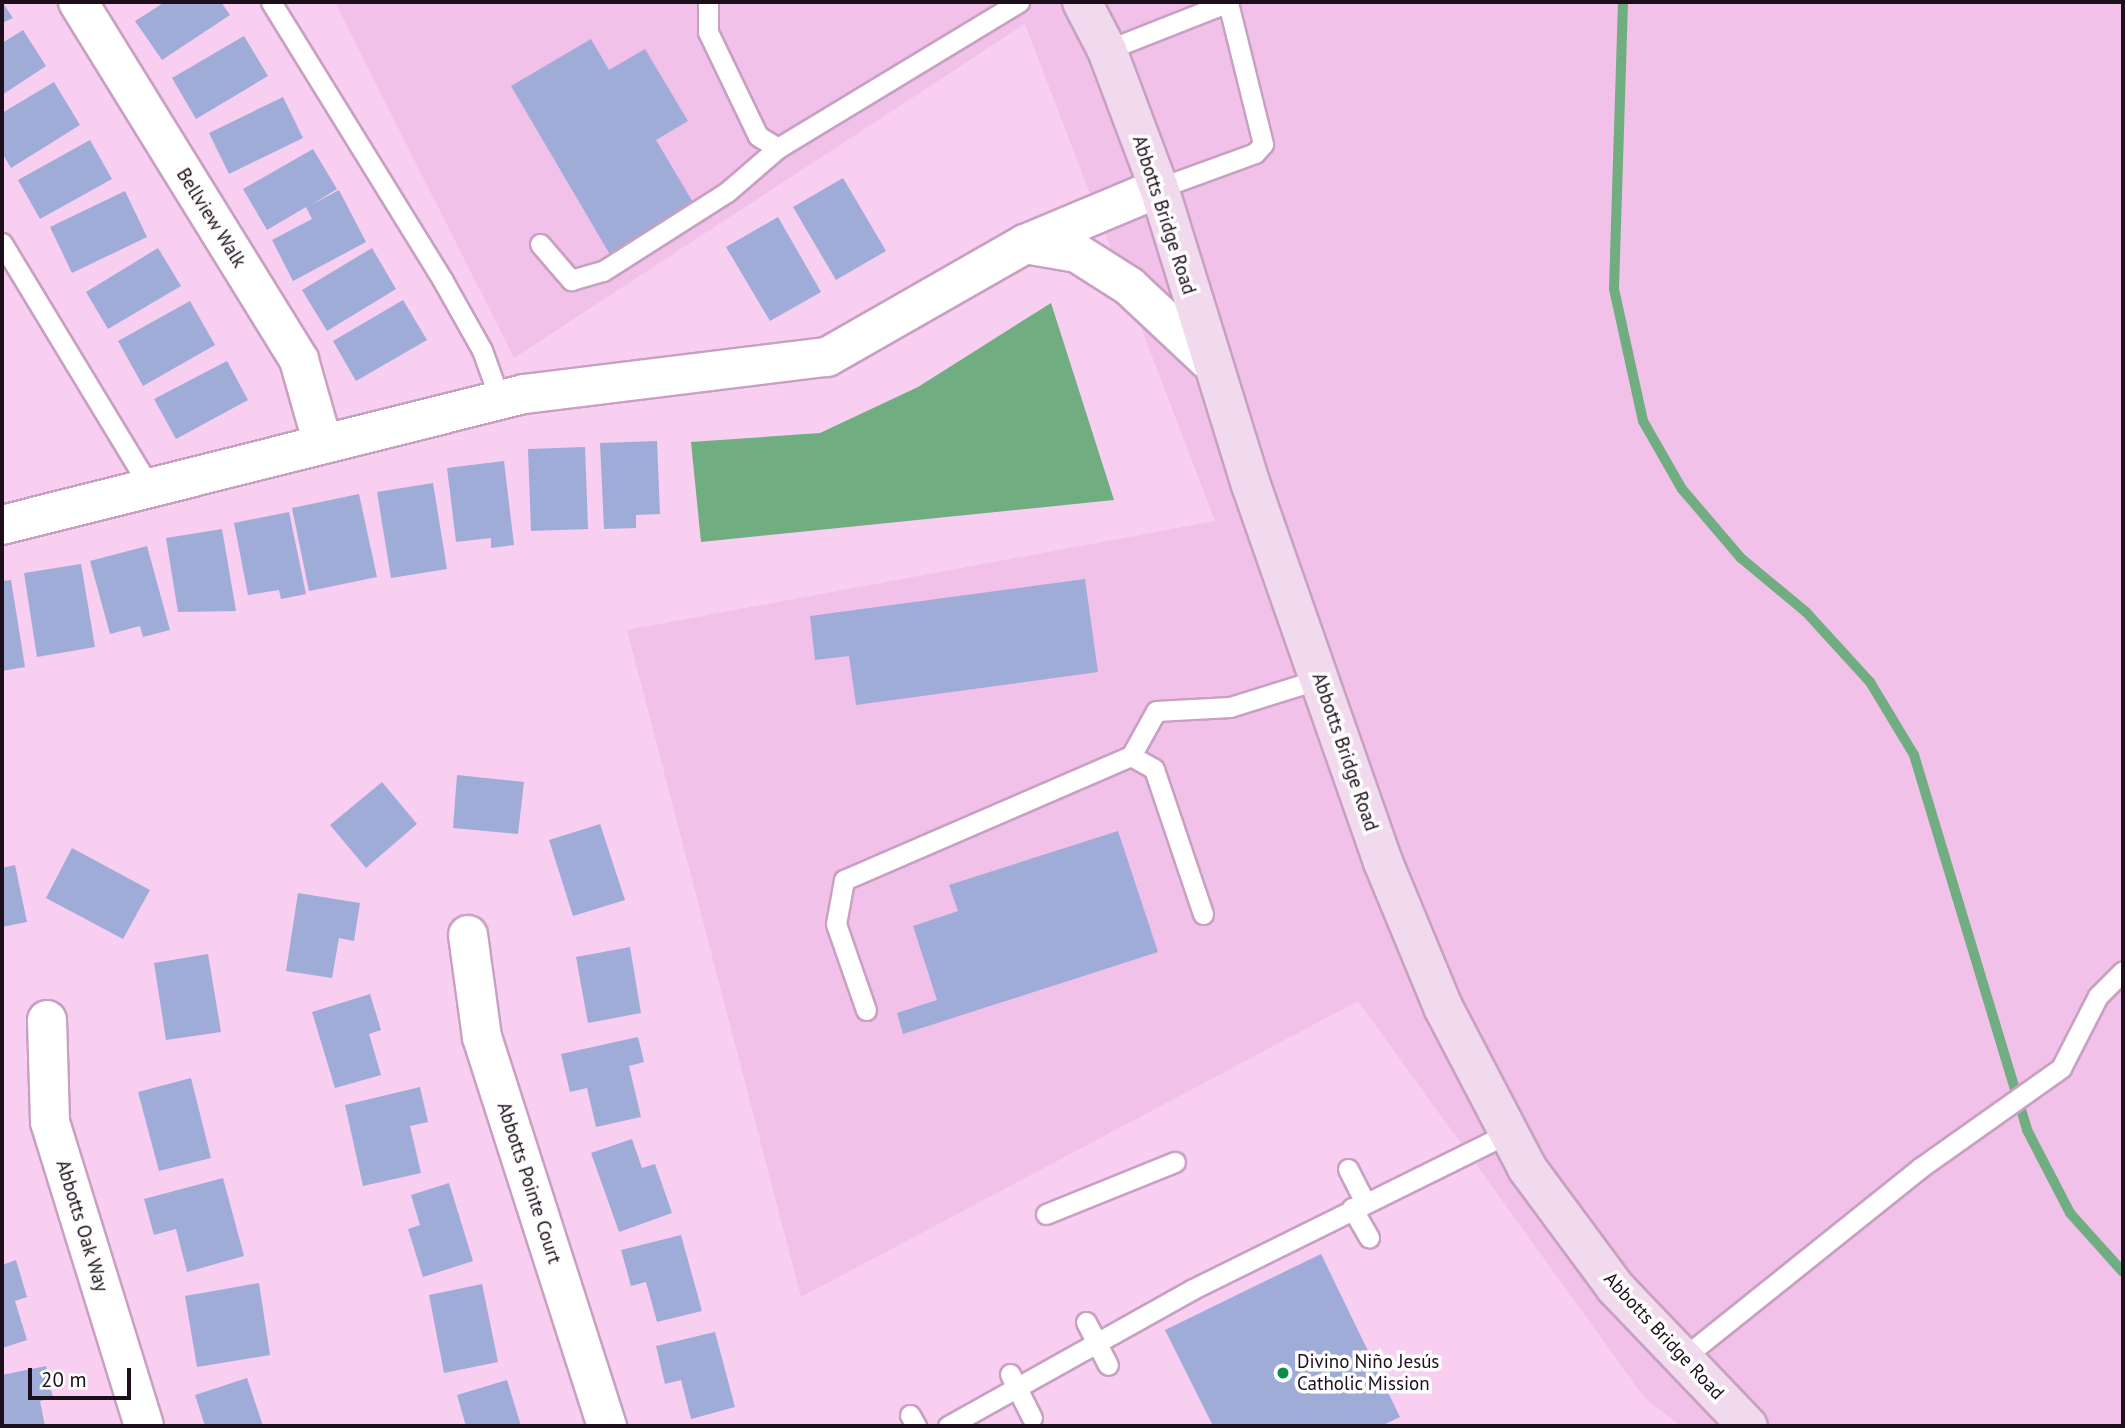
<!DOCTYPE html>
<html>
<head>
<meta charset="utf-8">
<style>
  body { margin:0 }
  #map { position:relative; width:2125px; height:1428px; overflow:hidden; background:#f8cef1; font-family:"PT Sans",sans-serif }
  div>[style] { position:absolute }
  .built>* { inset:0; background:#f1c1e9 }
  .water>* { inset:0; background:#70ad81 }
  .stream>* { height:10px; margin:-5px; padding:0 5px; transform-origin:5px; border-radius:5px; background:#70ad81 }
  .building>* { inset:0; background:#9facd8 }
  .roads { filter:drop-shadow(2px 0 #c8a0c1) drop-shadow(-2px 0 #c8a0c1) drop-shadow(0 2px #c8a0c1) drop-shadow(0 -2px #c8a0c1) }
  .lane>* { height:19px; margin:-9.5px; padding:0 9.5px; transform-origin:9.5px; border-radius:9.5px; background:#fff }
  .street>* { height:38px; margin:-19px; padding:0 19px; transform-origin:19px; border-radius:19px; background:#fff }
  .secondary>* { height:38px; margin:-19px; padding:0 19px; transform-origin:19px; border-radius:19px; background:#f1daee }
  .dots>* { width:19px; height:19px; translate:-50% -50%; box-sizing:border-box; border:4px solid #fefefe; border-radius:50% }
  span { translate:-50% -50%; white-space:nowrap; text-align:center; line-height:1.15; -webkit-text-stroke:7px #fefefe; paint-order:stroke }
  .street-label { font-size:19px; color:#1c0e1a }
  .poi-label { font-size:19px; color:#1c0e1a }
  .left { translate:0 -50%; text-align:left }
  .frame { position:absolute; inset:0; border:4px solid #1c0e1a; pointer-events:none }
  .scale { position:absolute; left:28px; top:1368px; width:103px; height:32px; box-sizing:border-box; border:4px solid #1c0e1a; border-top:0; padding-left:9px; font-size:21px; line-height:24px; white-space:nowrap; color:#1c0e1a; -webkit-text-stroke:5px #fefefe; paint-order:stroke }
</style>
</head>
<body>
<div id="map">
  <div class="built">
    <i style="clip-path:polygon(335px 2px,2123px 2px,2123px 1426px,1680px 1426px,1644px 1397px,1358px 1001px,801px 1297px,627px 630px,1215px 521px,1025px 24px,514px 358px)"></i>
  </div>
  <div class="water">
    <i style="clip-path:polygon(1051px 303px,1114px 500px,701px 542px,691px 442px,820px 433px,918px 387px)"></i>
  </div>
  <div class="stream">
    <i style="left:1623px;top:2px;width:287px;rotate:91.8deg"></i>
    <i style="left:1614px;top:289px;width:135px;rotate:77.6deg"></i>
    <i style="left:1643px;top:421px;width:78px;rotate:60.2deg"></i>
    <i style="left:1682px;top:489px;width:91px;rotate:49.5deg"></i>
    <i style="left:1741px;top:558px;width:85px;rotate:39.7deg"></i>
    <i style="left:1806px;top:612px;width:95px;rotate:47.6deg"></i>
    <i style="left:1870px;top:682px;width:85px;rotate:58.9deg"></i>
    <i style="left:1914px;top:755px;width:392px;rotate:73.2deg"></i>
    <i style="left:2027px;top:1130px;width:93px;rotate:62.6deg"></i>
    <i style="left:2070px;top:1213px;width:79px;rotate:48.1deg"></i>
  </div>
  <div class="building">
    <i style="clip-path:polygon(2px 2px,13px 18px,2px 23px)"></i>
    <i style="clip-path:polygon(165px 2px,221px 2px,230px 15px,162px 60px,135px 21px)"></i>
    <i style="clip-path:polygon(23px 30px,46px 66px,2px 95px,2px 43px)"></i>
    <i style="clip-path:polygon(244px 36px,268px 76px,196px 119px,172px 78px)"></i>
    <i style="clip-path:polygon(591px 39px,609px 70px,645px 49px,688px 121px,656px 140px,697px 209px,612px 258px,511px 86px)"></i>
    <i style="clip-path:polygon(54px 82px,80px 125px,11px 168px,2px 153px,2px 113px)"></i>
    <i style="clip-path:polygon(283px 97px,303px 138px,229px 174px,209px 133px)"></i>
    <i style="clip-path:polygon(90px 140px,112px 179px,40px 219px,18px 180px)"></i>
    <i style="clip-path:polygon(313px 149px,337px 189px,311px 205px,339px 190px,366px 242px,293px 281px,272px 240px,312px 219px,306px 207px,267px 230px,243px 189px)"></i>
    <i style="clip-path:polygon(843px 178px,886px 251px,836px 280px,793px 207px)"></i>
    <i style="clip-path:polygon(125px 191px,147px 237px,72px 273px,50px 227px)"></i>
    <i style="clip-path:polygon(778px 217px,821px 292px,770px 321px,726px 247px)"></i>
    <i style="clip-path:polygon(158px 248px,181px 286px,108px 329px,86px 292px)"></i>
    <i style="clip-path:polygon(372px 248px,396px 289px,327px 331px,302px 290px)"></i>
    <i style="clip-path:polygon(403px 300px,427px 340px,356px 381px,333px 341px)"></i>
    <i style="clip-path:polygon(190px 301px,215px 345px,143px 386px,118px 341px)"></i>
    <i style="clip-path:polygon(227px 361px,248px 400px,176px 439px,154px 399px)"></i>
    <i style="clip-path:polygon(657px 441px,660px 514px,636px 515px,636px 528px,604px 529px,600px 443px)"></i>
    <i style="clip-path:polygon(585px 447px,588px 529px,531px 531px,528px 449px)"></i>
    <i style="clip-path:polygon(504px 461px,514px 545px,491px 548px,491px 538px,456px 542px,447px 468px)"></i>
    <i style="clip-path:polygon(433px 483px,447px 569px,391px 578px,377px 492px)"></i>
    <i style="clip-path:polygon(359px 494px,377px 577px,309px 591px,292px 508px)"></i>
    <i style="clip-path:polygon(289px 512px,306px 594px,281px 599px,279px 590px,248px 595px,234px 523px)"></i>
    <i style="clip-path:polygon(222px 529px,236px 611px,178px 612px,166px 538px)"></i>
    <i style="clip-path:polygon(147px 546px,170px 630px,143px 637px,140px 626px,110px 634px,90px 561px)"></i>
    <i style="clip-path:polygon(81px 564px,95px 647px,37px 657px,24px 573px)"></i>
    <i style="clip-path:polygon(1085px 579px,1098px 672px,856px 705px,849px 656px,815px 660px,810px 616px)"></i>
    <i style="clip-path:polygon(11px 580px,25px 667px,2px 671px,2px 581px)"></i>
    <i style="clip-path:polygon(457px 775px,524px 782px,518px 834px,453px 828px)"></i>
    <i style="clip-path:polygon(382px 782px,417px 824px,366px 868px,330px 825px)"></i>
    <i style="clip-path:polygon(600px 824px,625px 900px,573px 916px,549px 840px)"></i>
    <i style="clip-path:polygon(1118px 831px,1158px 952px,903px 1034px,897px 1013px,937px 1000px,913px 926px,958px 911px,949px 885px)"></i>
    <i style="clip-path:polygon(72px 848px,150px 890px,123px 939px,46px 898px)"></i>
    <i style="clip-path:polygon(15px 865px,27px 922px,2px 927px,2px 868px)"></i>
    <i style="clip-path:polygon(298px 893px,360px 903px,354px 941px,339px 938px,332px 978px,286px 971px)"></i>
    <i style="clip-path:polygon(630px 947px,641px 1013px,588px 1023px,576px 957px)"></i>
    <i style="clip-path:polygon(208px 954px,221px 1032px,166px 1040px,154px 963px)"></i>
    <i style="clip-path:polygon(370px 994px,381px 1030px,369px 1034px,381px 1075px,335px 1088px,312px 1012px)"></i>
    <i style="clip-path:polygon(638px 1037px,644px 1062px,629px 1066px,641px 1117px,596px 1127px,587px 1088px,570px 1092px,561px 1054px)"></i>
    <i style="clip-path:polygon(191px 1078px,211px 1158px,159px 1171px,138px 1092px)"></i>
    <i style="clip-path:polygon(420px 1087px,428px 1122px,410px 1126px,421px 1173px,363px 1186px,345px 1105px)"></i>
    <i style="clip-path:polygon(632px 1139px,642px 1168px,655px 1164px,672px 1213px,619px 1232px,591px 1153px)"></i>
    <i style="clip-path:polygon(223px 1178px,244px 1256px,187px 1272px,176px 1229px,154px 1235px,144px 1199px)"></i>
    <i style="clip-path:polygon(449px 1183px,473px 1261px,423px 1277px,408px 1229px,420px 1225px,411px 1195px)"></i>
    <i style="clip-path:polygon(681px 1235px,702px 1311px,657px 1322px,646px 1282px,631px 1286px,621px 1250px)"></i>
    <i style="clip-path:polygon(1321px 1254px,1400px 1417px,1381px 1426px,1213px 1426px,1165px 1330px)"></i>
    <i style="clip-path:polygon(16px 1260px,27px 1297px,15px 1301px,27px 1340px,2px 1348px,2px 1265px)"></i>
    <i style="clip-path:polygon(259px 1283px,270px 1355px,197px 1367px,185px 1296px)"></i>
    <i style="clip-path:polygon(482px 1284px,498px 1362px,444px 1373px,429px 1295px)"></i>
    <i style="clip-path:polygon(715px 1332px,735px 1407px,691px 1419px,681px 1380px,665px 1384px,656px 1346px)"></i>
    <i style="clip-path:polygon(46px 1366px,53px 1398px,40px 1401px,45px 1426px,2px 1426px,2px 1375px)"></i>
    <i style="clip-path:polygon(247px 1378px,263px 1426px,205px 1426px,195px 1395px)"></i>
    <i style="clip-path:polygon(507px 1380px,521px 1426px,466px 1426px,457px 1395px)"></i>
  </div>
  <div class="roads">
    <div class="lane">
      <i style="left:271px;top:2px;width:326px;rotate:58.3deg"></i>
      <i style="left:442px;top:279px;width:81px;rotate:60.6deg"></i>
      <i style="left:482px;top:350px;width:53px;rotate:70.2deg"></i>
      <i style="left:708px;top:2px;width:30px;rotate:90deg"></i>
      <i style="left:708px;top:32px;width:115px;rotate:64.3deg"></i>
      <i style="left:758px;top:136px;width:23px;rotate:31deg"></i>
      <i style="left:778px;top:148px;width:282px;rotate:-31.2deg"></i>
      <i style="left:1107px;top:50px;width:131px;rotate:-21.5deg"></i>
      <i style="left:1159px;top:188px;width:102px;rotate:-20deg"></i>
      <i style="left:1255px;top:153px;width:12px;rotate:-48deg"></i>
      <i style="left:1263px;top:144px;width:145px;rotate:-103.9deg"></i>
      <i style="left:2px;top:243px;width:285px;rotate:58.8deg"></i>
      <i style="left:540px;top:244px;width:48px;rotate:49.3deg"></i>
      <i style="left:571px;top:280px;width:33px;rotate:-16deg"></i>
      <i style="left:603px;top:271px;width:147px;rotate:-32.5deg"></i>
      <i style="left:727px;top:192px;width:67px;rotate:-40.8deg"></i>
      <i style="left:1131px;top:756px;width:51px;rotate:-60.9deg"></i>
      <i style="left:1156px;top:711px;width:74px;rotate:-3.1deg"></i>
      <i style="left:1230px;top:707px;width:94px;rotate:-17.3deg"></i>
      <i style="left:866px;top:1010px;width:91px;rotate:-109.2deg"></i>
      <i style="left:836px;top:924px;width:45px;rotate:-79.7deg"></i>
      <i style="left:844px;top:880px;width:313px;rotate:-23.4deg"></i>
      <i style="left:1131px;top:756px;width:26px;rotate:29deg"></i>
      <i style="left:1154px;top:769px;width:153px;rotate:71.3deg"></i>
      <i style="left:1348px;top:1169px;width:37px;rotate:63deg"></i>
      <i style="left:1352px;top:1208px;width:34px;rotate:60deg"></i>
      <i style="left:1046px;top:1214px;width:139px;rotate:-22deg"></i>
      <i style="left:1086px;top:1322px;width:48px;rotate:62.9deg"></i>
      <i style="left:1683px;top:1358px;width:304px;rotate:-38.7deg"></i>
      <i style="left:1920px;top:1168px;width:173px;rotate:-35.3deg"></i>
      <i style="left:2061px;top:1068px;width:81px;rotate:-62.8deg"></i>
      <i style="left:2098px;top:996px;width:35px;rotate:-45deg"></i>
      <i style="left:1010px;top:1374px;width:49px;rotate:63.4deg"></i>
      <i style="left:910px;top:1415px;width:13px;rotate:61deg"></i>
      <i style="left:948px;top:1426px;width:281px;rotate:-29.2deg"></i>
      <i style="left:1193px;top:1289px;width:352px;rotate:-26.3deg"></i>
    </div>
    <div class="street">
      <i style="left:78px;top:2px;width:421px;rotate:58.3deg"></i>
      <i style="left:299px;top:360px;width:87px;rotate:74.1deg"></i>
      <i style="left:1025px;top:244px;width:53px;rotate:9.8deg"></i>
      <i style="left:1077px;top:253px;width:62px;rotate:32.4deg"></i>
      <i style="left:1129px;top:286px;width:108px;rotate:43.1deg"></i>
      <i style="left:2px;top:525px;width:538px;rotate:-14.09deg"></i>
      <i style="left:524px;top:394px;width:305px;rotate:-7deg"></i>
      <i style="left:827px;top:357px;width:228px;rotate:-29.7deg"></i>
      <i style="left:1025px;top:244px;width:145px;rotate:-22.7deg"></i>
      <i style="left:468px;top:935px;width:103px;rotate:82.2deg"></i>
      <i style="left:482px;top:1037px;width:409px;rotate:72.2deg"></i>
      <i style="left:47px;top:1020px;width:102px;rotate:88.3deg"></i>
      <i style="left:50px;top:1122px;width:318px;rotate:72.8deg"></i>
    </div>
    <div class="secondary">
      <i style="left:1082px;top:2px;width:54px;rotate:62.5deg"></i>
      <i style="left:1107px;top:50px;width:147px;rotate:69.4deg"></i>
      <i style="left:1159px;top:188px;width:311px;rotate:72.8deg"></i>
      <i style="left:1251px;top:485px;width:399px;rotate:70.7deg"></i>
      <i style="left:1383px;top:862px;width:157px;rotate:67.5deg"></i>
      <i style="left:1443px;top:1007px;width:182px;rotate:62.4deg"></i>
      <i style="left:1527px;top:1168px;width:148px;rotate:53.5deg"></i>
      <i style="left:1615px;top:1287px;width:192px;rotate:46.3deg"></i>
    </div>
  </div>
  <div class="dots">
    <i style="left:1283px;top:1373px;background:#0c8c48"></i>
  </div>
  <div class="street-label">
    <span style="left:1164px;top:215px;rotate:72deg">Abbotts Bridge Road</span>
    <span style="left:211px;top:218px;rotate:58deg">Bellview Walk</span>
    <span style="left:1345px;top:752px;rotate:71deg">Abbotts Bridge Road</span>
    <span style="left:529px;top:1183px;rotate:72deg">Abbotts Pointe Court</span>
    <span style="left:82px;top:1226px;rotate:73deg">Abbotts Oak Way</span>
    <span style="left:1664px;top:1336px;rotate:47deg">Abbotts Bridge Road</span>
  </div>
  <div class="poi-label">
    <span class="left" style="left:1297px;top:1373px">Divino Niño Jesús<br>Catholic Mission</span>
  </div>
  <div class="frame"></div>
  <div class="scale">20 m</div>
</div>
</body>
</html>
